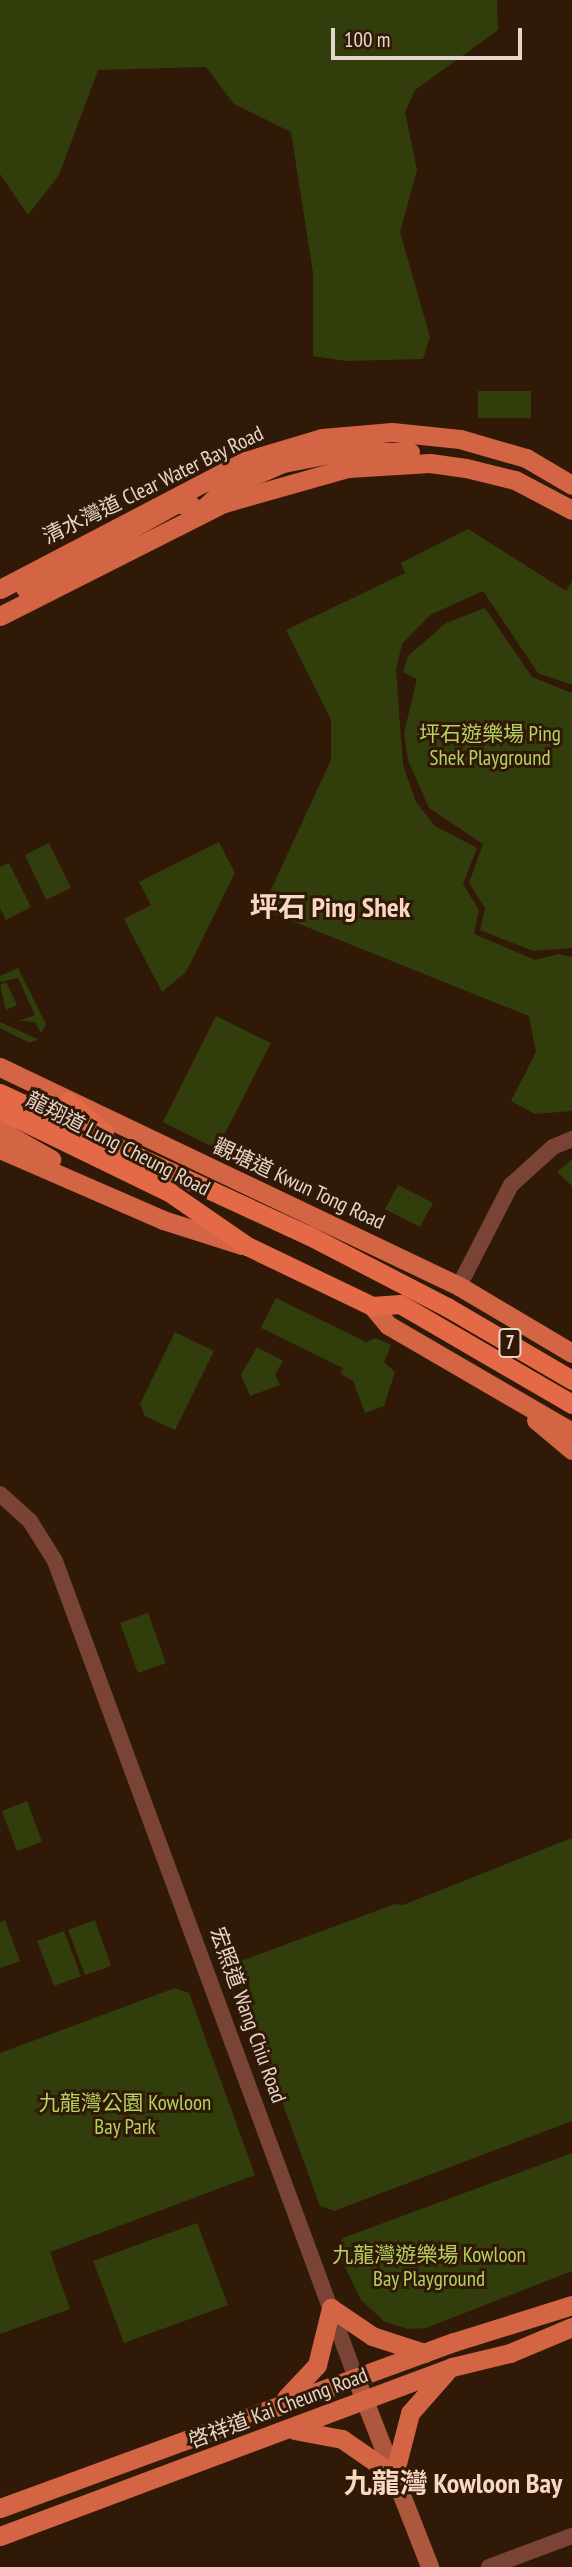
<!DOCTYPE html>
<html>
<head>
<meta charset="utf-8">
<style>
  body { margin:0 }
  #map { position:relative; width:572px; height:2567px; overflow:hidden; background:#301907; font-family:"PT Sans Narrow","Noto Sans TC",sans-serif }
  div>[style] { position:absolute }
  .green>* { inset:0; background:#323d0c }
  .tertiary>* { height:16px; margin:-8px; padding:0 8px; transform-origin:8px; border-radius:8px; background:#794435 }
  .secondary>* { height:18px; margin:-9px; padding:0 9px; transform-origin:9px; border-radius:9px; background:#ac573e }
  .primary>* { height:19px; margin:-9.5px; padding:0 9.5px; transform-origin:9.5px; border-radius:9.5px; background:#d36444 }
  .trunk>* { height:19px; margin:-9.5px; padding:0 9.5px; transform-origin:9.5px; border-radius:9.5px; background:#e46a47 }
  .primary-bridge>* { height:19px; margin:-9.5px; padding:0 9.5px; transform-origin:9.5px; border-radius:9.5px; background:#d36444 }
  span { translate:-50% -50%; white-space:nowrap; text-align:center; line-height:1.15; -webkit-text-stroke:6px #301907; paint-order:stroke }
  .shield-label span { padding:2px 5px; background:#301907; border:2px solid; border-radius:5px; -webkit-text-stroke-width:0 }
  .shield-label { font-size:19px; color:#e6d5ca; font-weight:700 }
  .street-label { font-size:21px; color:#e6d5ca }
  .park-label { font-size:21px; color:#b5d262 }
  .district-label { font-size:28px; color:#f9d8c2; font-weight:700 }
  .scale { position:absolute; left:331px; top:28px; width:191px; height:32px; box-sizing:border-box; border:4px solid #e6d5ca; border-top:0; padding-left:9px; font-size:21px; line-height:24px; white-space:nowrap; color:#e6d5ca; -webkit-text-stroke:5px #301907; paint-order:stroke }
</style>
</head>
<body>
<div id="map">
  <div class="green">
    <i style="clip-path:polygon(0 0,497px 0,498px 30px,415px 90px,405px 112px,417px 170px,400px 232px,430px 337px,423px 359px,346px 361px,313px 356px,313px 273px,291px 132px,234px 104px,206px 67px,98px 70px,59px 175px,28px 215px,0 174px)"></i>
    <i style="clip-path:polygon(478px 391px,531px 391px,531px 418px,478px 418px)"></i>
    <i style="clip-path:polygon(468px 529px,566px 591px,572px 581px,572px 685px,538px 673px,483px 591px,430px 615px,402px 644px,396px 669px,403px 765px,416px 802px,435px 826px,477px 848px,463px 884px,479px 910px,474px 934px,535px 960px,559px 954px,572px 957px,572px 1111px,535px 1114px,511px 1101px,536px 1052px,529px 1016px,262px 909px,331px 760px,331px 720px,286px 630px,405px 573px,401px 563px)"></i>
    <i style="clip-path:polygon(485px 608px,532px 677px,572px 693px,572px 948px,533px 951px,480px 930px,485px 908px,469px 883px,483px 844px,429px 808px,408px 760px,404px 733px,417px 679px,403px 672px,408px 656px,446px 623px)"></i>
    <i style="clip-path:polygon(219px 842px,235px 873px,186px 972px,162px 992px,124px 919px,151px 905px,139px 882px)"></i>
    <i style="clip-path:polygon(49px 843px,71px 888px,46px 900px,25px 855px)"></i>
    <i style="clip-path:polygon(9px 863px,31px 907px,6px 920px,0 908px,0 867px)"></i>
    <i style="clip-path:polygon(18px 968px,46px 1024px,41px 1033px,35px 1022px,18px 1021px,35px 1015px,18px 978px,0 982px,0 976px)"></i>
    <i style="clip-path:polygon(6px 982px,17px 1005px,6px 1010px,0 985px)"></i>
    <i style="clip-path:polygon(216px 1016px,271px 1043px,217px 1149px,163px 1122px)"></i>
    <i style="clip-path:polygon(0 1022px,33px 1037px,39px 1039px,30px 1043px,0 1028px)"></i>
    <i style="clip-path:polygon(572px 1159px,572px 1186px,557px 1172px)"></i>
    <i style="clip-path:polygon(398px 1185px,433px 1203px,420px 1227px,385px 1209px)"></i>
    <i style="clip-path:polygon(276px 1298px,366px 1342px,376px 1338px,391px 1345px,384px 1362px,395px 1372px,384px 1406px,365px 1413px,353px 1381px,340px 1373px,343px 1368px,261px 1328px)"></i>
    <i style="clip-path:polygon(175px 1332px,214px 1351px,175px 1430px,145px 1416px,140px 1404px)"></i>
    <i style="clip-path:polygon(257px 1347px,283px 1361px,275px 1374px,280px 1385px,250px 1396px,241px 1375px)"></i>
    <i style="clip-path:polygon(148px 1613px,166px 1663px,138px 1673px,120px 1623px)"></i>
    <i style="clip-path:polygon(27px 1801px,42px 1842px,17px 1851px,2px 1811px)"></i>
    <i style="clip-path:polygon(572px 1838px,572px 2121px,334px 2211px,320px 2206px,235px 1972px,241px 1961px,395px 1904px,403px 1905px)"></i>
    <i style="clip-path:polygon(5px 1920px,20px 1961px,0 1968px,0 1922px)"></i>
    <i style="clip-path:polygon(95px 1920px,111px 1966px,85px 1975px,68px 1930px)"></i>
    <i style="clip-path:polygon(64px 1931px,81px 1976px,54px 1986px,37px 1941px)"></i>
    <i style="clip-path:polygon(175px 1988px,189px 1993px,255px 2175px,50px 2252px,70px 2309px,0 2334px,0 2053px)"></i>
    <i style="clip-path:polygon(572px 2153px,572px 2271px,426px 2328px,409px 2329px,385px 2322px,361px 2300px,337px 2250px,343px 2238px)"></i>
    <i style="clip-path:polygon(197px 2223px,228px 2305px,124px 2343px,93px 2261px)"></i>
  </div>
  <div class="tertiary">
    <i style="left:459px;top:1286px;width:114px;rotate:-62.8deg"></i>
    <i style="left:511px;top:1185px;width:57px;rotate:-42.1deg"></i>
    <i style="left:553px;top:1147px;width:21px;rotate:-23deg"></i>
    <i style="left:0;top:1494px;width:40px;rotate:42deg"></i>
    <i style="left:30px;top:1521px;width:47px;rotate:58deg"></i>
    <i style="left:55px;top:1561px;width:871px;rotate:69.78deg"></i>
    <i style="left:489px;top:2567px;width:89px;rotate:-20.5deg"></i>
  </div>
  <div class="secondary">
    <i style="left:356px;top:2378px;width:203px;rotate:68.6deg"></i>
  </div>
  <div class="primary">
    <i style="left:206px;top:506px;width:26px;rotate:-43deg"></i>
    <i style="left:225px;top:488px;width:63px;rotate:-23.3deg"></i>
    <i style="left:283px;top:463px;width:58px;rotate:-10.9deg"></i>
    <i style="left:340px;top:452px;width:70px"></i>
    <i style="left:0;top:589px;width:276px;rotate:-27.6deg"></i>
    <i style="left:245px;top:461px;width:80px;rotate:-16.6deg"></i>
    <i style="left:322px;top:438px;width:70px;rotate:-4.9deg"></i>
    <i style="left:392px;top:432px;width:68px;rotate:5.9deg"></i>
    <i style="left:460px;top:439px;width:69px;rotate:16.1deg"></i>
    <i style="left:526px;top:458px;width:53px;rotate:30.4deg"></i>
    <i style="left:0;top:616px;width:251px;rotate:-26.8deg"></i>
    <i style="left:224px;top:503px;width:129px;rotate:-15.8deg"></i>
    <i style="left:348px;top:468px;width:82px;rotate:-3.5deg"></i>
    <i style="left:430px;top:463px;width:36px;rotate:8deg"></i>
    <i style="left:466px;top:468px;width:50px;rotate:13.8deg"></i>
    <i style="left:515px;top:480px;width:64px;rotate:27.8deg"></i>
    <i style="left:0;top:1067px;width:509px;rotate:25.51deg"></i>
    <i style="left:459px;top:1286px;width:131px;rotate:30.7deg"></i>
    <i style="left:0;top:1130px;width:59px;rotate:29.6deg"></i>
    <i style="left:0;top:1149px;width:178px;rotate:23.5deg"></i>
    <i style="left:163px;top:1220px;width:83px;rotate:17.6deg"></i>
    <i style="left:372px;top:1306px;width:25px;rotate:50deg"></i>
    <i style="left:388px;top:1325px;width:213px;rotate:30.2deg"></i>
    <i style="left:536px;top:1420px;width:47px;rotate:39.8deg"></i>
    <i style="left:286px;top:2398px;width:45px;rotate:-46.8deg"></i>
    <i style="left:317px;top:2365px;width:59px;rotate:-76.2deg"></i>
    <i style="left:331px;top:2308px;width:50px;rotate:34.3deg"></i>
    <i style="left:372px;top:2336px;width:55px;rotate:18.1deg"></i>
    <i style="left:294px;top:2430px;width:49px;rotate:10.6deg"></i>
    <i style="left:342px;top:2439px;width:63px;rotate:34.7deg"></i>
    <i style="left:394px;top:2475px;width:64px;rotate:-75.5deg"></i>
    <i style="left:410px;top:2413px;width:55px;rotate:-48.7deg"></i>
    <i style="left:0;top:2508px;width:483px;rotate:-20.1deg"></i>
    <i style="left:454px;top:2342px;width:124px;rotate:-17.4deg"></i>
    <i style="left:0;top:2536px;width:483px;rotate:-20.5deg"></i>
    <i style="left:452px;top:2367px;width:60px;rotate:-13.6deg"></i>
    <i style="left:510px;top:2353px;width:67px;rotate:-22.8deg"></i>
  </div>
  <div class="trunk">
    <i style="left:0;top:1093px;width:339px;rotate:24.8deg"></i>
    <i style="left:308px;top:1235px;width:157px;rotate:27.4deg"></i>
    <i style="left:447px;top:1307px;width:145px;rotate:30.3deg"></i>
    <i style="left:68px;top:1101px;width:48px;rotate:41.6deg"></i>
    <i style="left:0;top:1110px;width:188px;rotate:25.9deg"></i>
    <i style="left:169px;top:1192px;width:95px;rotate:34.7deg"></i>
    <i style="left:247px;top:1246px;width:139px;rotate:25.6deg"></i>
    <i style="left:372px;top:1306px;width:28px;rotate:-4deg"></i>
    <i style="left:400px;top:1304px;width:199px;rotate:30.2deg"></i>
  </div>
  <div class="primary-bridge">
    <i style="left:25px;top:588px;width:172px;rotate:-29.2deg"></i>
    <i style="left:175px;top:504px;width:14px"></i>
    <i style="left:189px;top:504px;width:14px;rotate:36deg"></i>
  </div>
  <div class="shield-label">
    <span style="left:510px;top:1343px">7</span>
  </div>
  <div class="street-label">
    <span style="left:153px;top:485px;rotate:-26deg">清水灣道 Clear Water Bay Road</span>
    <span style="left:118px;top:1144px;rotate:27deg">龍翔道 Lung Cheung Road</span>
    <span style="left:299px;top:1184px;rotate:25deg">觀塘道 Kwun Tong Road</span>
    <span style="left:248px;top:2015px;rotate:70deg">宏照道 Wang Chiu Road</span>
    <span style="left:278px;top:2408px;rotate:-21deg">啓祥道 Kai Cheung Road</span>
  </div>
  <div class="park-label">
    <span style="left:490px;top:746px">坪石遊樂場 Ping<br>Shek Playground</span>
    <span style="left:125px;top:2115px">九龍灣公園 Kowloon<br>Bay Park</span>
    <span style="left:429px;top:2267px">九龍灣遊樂場 Kowloon<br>Bay Playground</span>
  </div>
  <div class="district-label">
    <span style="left:330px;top:907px">坪石 Ping Shek</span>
    <span style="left:453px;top:2483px">九龍灣 Kowloon Bay</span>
  </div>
  <div class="scale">100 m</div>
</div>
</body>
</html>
